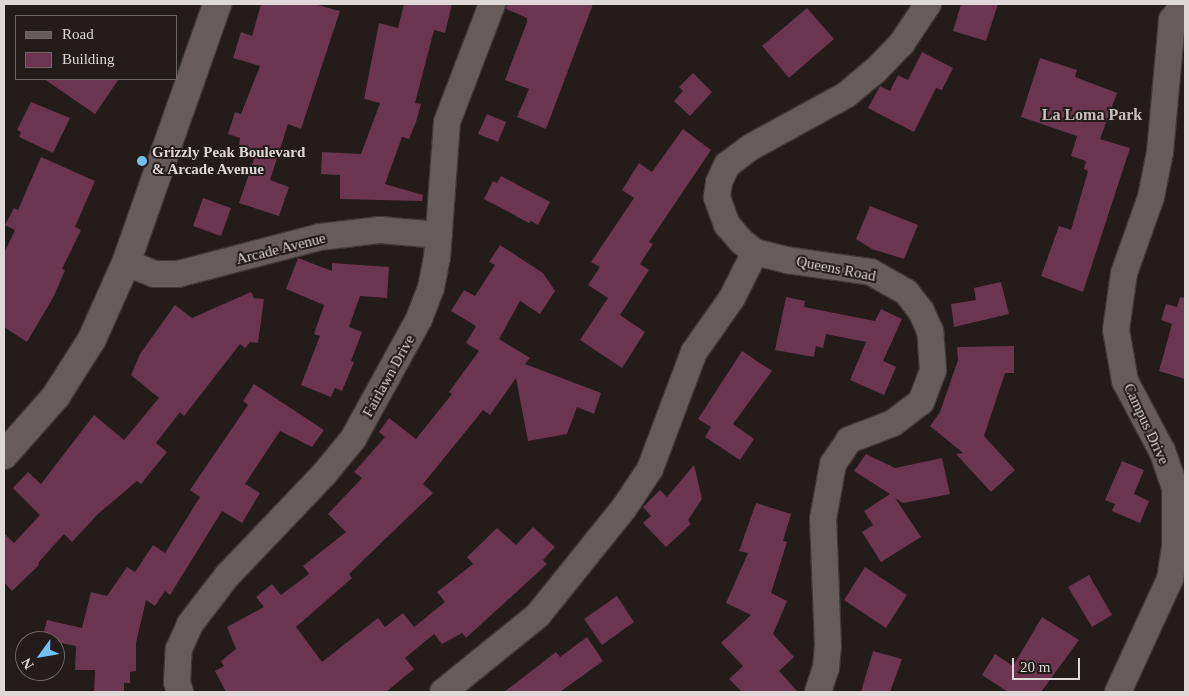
<!DOCTYPE html>
<html>
<head>
<meta charset="utf-8">
<style>
  body { margin:0 }
  #map { position:relative; width:1189px; height:696px; overflow:hidden; background:#241b1b; font-family:Georgia,serif }
  div>[style] { position:absolute }
  .building>* { inset:0; background:#6b344f }
  .roads { filter:drop-shadow(1px 0 #3f3838) drop-shadow(-1px 0 #3f3838) drop-shadow(0 1px #3f3838) drop-shadow(0 -1px #3f3838) }
  .minor>* { height:26px; margin:-13px; padding:0 13px; transform-origin:13px; border-radius:13px; background:#665c5c }
  .tertiary>* { height:28px; margin:-14px; padding:0 14px; transform-origin:14px; border-radius:14px; background:#665c5c }
  .dots>* { width:14px; height:14px; translate:-50% -50%; box-sizing:border-box; border:2px solid #241b1b; border-radius:50% }
  span { translate:-50% -50%; white-space:nowrap; text-align:center; line-height:1.15; -webkit-text-stroke:4px #241b1b; paint-order:stroke }
  .poi-label { font-size:15px; color:#ded8d8; font-weight:700 }
  .left { translate:0 -50%; text-align:left }
  .street-label { font-size:15px; color:#ded8d8 }
  .neighbourhood-label { font-size:16px; color:#cbbfbf; font-weight:700 }
  .frame { position:absolute; inset:0; border:5px solid #ded8d8; pointer-events:none }
  .legend { position:absolute; left:15px; top:15px; width:162px; height:65px; box-sizing:border-box; background:#241b1b; border:1px solid #6e6767; margin:0; padding:6px 9px; list-style:none; font-size:15px; color:#ded8d8 }
  .legend li { display:flex; align-items:center; gap:10px; height:25px }
  .legend b { width:25px; border:1px solid #6e6767 }
  .north { position:absolute; left:15px; top:631px; width:50px; height:50px; box-sizing:border-box; background:#241b1b; border:1px solid #6e6767; border-radius:50%; rotate:238deg; font-size:14px; font-weight:700; line-height:20px; text-align:center; color:#ded8d8 }
  .north::after { content:''; display:block; margin:auto; width:18px; height:22px; background:#72c1f5; clip-path:polygon(50% 0,100% 100%,50% 72%,0 100%) }
  .scale { position:absolute; left:1012px; top:658px; width:68px; height:22px; box-sizing:border-box; border:2px solid #ded8d8; border-top:0; padding-left:6px; font-size:15px; line-height:18px; white-space:nowrap; color:#ded8d8; -webkit-text-stroke:4px #241b1b; paint-order:stroke }
</style>
</head>
<body>
<div id="map">
  <div class="building">
    <i style="clip-path:polygon(261px 4px,314px 4px,340px 11px,301px 129px,288px 124px,270px 180px,289px 187px,279px 216px,239px 203px,254px 159px,238px 154px,240px 138px,228px 134px,235px 112px,241px 114px,260px 66px,233px 58px,241px 32px,252px 36px)"></i>
    <i style="clip-path:polygon(404px 4px,452px 4px,445px 33px,434px 30px,415px 103px,421px 104px,416px 122px,409px 139px,402px 137px,385px 184px,423px 195px,422px 201px,340px 199px,340px 175px,321px 174px,322px 152px,361px 154px,380px 103px,364px 99px,379px 23px,398px 28px)"></i>
    <i style="clip-path:polygon(507px 4px,593px 4px,546px 129px,517px 117px,529px 89px,505px 80px,527px 22px,527px 18px,506px 9px)"></i>
    <i style="clip-path:polygon(961px 4px,998px 4px,986px 41px,953px 31px)"></i>
    <i style="clip-path:polygon(807px 8px,834px 39px,789px 78px,762px 46px)"></i>
    <i style="clip-path:polygon(922px 52px,953px 68px,942px 90px,936px 88px,914px 132px,868px 108px,880px 86px,890px 91px,898px 75px,908px 80px)"></i>
    <i style="clip-path:polygon(1040px 58px,1077px 70px,1075px 77px,1117px 93px,1100px 139px,1130px 148px,1083px 292px,1041px 276px,1059px 226px,1071px 230px,1088px 171px,1084px 169px,1086px 161px,1071px 156px,1077px 136px,1021px 117px)"></i>
    <i style="clip-path:polygon(693px 73px,712px 92px,690px 116px,674px 101px,683px 91px,679px 87px)"></i>
    <i style="clip-path:polygon(44px 79px,119px 79px,95px 114px)"></i>
    <i style="clip-path:polygon(31px 102px,70px 118px,53px 153px,19px 137px,21px 132px,17px 130px)"></i>
    <i style="clip-path:polygon(487px 114px,506px 122px,498px 142px,478px 134px)"></i>
    <i style="clip-path:polygon(683px 129px,711px 150px,649px 242px,653px 244px,640px 264px,649px 270px,620px 315px,645px 332px,622px 368px,580px 340px,608px 298px,588px 285px,600px 267px,591px 262px,634px 198px,622px 190px,639px 163px,652px 172px)"></i>
    <i style="clip-path:polygon(41px 157px,95px 181px,75px 227px,81px 230px,62px 269px,65px 270px,54px 296px,27px 342px,4px 327px,4px 253px,15px 230px,5px 225px,14px 208px,18px 210px)"></i>
    <i style="clip-path:polygon(501px 176px,550px 202px,538px 225px,531px 221px,529px 223px,484px 199px,493px 181px,497px 183px)"></i>
    <i style="clip-path:polygon(203px 198px,231px 208px,221px 236px,193px 226px)"></i>
    <i style="clip-path:polygon(870px 206px,918px 225px,904px 259px,872px 249px,856px 239px)"></i>
    <i style="clip-path:polygon(500px 245px,543px 273px,555px 291px,540px 314px,520px 301px,499px 339px,530px 358px,525px 364px,601px 393px,594px 414px,577px 407px,567px 434px,528px 441px,516px 378px,490px 415px,483px 410px,423px 484px,433px 493px,349px 574px,352px 578px,296px 627px,322px 662px,378px 618px,385px 627px,403px 613px,414px 627px,445px 602px,437px 592px,473px 564px,467px 557px,497px 528px,516px 545px,533px 527px,555px 547px,543px 560px,547px 564px,466px 638px,462px 633px,442px 644px,434px 634px,405px 658px,414px 669px,386px 692px,226px 692px,215px 671px,224px 666px,221px 661px,236px 649px,227px 627px,264px 607px,256px 597px,272px 584px,281px 595px,309px 574px,303px 566px,346px 532px,328px 514px,362px 478px,354px 472px,385px 437px,379px 432px,389px 418px,416px 439px,452px 394px,449px 392px,479px 351px,466px 343px,476px 326px,451px 311px,464px 290px,475px 296px,495px 265px,489px 262px)"></i>
    <i style="clip-path:polygon(298px 258px,332px 271px,332px 263px,389px 267px,387px 298px,360px 296px,349px 327px,362px 332px,351px 361px,354px 362px,342px 391px,335px 388px,331px 397px,301px 385px,320px 336px,314px 334px,324px 305px,286px 289px)"></i>
    <i style="clip-path:polygon(1001px 282px,1009px 314px,954px 327px,951px 304px,976px 300px,974px 288px)"></i>
    <i style="clip-path:polygon(251px 292px,254px 298px,264px 299px,258px 343px,250px 342px,245px 348px,240px 344px,184px 416px,180px 412px,156px 443px,167px 452px,141px 484px,137px 481px,98px 514px,72px 542px,64px 534px,38px 563px,39px 565px,12px 591px,4px 582px,4px 533px,14px 543px,40px 515px,13px 488px,28px 472px,41px 484px,94px 415px,124px 440px,159px 398px,131px 375px,140px 354px,175px 305px,192px 318px)"></i>
    <i style="clip-path:polygon(786px 297px,805px 301px,804px 307px,875px 321px,881px 309px,902px 319px,883px 361px,896px 367px,884px 395px,850px 380px,866px 342px,826px 334px,823px 348px,816px 346px,814px 357px,775px 350px)"></i>
    <i style="clip-path:polygon(1180px 297px,1185px 298px,1185px 379px,1159px 371px,1172px 324px,1161px 320px,1166px 304px,1177px 307px)"></i>
    <i style="clip-path:polygon(1014px 346px,1014px 373px,1005px 373px,984px 436px,1015px 470px,991px 492px,956px 454px,963px 453px,930px 426px,940px 412px,958px 360px,957px 347px)"></i>
    <i style="clip-path:polygon(742px 351px,772px 371px,733px 424px,754px 439px,740px 460px,705px 437px,711px 427px,698px 419px)"></i>
    <i style="clip-path:polygon(254px 384px,324px 430px,312px 447px,280px 431px,245px 484px,260px 493px,242px 523px,222px 511px,170px 595px,165px 591px,155px 606px,146px 600px,136px 643px,136px 671px,130px 672px,130px 683px,124px 683px,124px 692px,94px 692px,95px 670px,75px 670px,76px 646px,42px 639px,47px 620px,82px 628px,91px 592px,107px 596px,127px 567px,135px 572px,153px 545px,165px 553px,200px 497px,190px 490px,248px 405px,243px 401px)"></i>
    <i style="clip-path:polygon(866px 454px,895px 468px,942px 458px,950px 494px,903px 503px,895px 498px,921px 537px,881px 562px,862px 532px,873px 525px,864px 511px,890px 494px,854px 471px)"></i>
    <i style="clip-path:polygon(1122px 461px,1144px 470px,1134px 494px,1149px 501px,1140px 523px,1112px 511px,1115px 504px,1105px 500px)"></i>
    <i style="clip-path:polygon(694px 465px,702px 499px,688px 520px,691px 524px,666px 547px,643px 523px,651px 516px,643px 507px,660px 490px,667px 497px)"></i>
    <i style="clip-path:polygon(756px 503px,791px 514px,783px 541px,787px 542px,771px 593px,787px 601px,773px 634px,794px 657px,779px 671px,798px 692px,742px 692px,729px 679px,743px 666px,721px 643px,751px 615px,726px 603px,748px 553px,739px 551px)"></i>
    <i style="clip-path:polygon(865px 567px,907px 595px,886px 628px,844px 600px)"></i>
    <i style="clip-path:polygon(1089px 575px,1112px 615px,1092px 627px,1068px 587px)"></i>
    <i style="clip-path:polygon(617px 596px,634px 622px,602px 645px,584px 619px)"></i>
    <i style="clip-path:polygon(1042px 617px,1079px 640px,1041px 692px,1008px 692px,982px 675px,995px 654px,1013px 666px)"></i>
    <i style="clip-path:polygon(587px 637px,603px 661px,560px 692px,504px 692px,556px 652px,560px 657px)"></i>
    <i style="clip-path:polygon(873px 651px,902px 659px,890px 692px,861px 692px)"></i>
  </div>
  <div class="roads">
    <div class="minor">
      <i style="left:126px;top:263px;width:30px;rotate:21deg"></i>
      <i style="left:154px;top:274px;width:24px"></i>
      <i style="left:178px;top:274px;width:147px;rotate:-14.6deg"></i>
      <i style="left:320px;top:237px;width:60px;rotate:-6.7deg"></i>
      <i style="left:380px;top:230px;width:59px;rotate:4.8deg"></i>
      <i style="left:180px;top:692px;width:10px;rotate:-107deg"></i>
      <i style="left:177px;top:682px;width:33px;rotate:-87deg"></i>
      <i style="left:179px;top:649px;width:27px;rotate:-66deg"></i>
      <i style="left:190px;top:624px;width:61px;rotate:-52.4deg"></i>
      <i style="left:227px;top:576px;width:142px;rotate:-46.4deg"></i>
      <i style="left:325px;top:473px;width:44px;rotate:-50.5deg"></i>
      <i style="left:353px;top:439px;width:137px;rotate:-61.2deg"></i>
      <i style="left:419px;top:319px;width:33px;rotate:-69deg"></i>
      <i style="left:431px;top:288px;width:31px;rotate:-79deg"></i>
      <i style="left:437px;top:258px;width:136px;rotate:-85.8deg"></i>
      <i style="left:447px;top:122px;width:126px;rotate:-69.1deg"></i>
      <i style="left:443px;top:692px;width:122px;rotate:-39deg"></i>
      <i style="left:538px;top:615px;width:137px;rotate:-51.2deg"></i>
      <i style="left:624px;top:508px;width:47px;rotate:-56.3deg"></i>
      <i style="left:650px;top:469px;width:125px;rotate:-69.4deg"></i>
      <i style="left:694px;top:352px;width:66px;rotate:-54.9deg"></i>
      <i style="left:732px;top:298px;width:51px;rotate:-63.4deg"></i>
      <i style="left:818px;top:692px;width:25px;rotate:-72deg"></i>
      <i style="left:826px;top:668px;width:21px;rotate:-85deg"></i>
      <i style="left:828px;top:647px;width:128px;rotate:-92.2deg"></i>
      <i style="left:823px;top:519px;width:56px;rotate:-79.7deg"></i>
      <i style="left:833px;top:464px;width:29px;rotate:-56deg"></i>
      <i style="left:849px;top:440px;width:47px;rotate:-21.1deg"></i>
      <i style="left:893px;top:423px;width:35px;rotate:-37deg"></i>
      <i style="left:921px;top:402px;width:34px;rotate:-69deg"></i>
      <i style="left:933px;top:370px;width:39px;rotate:-94deg"></i>
      <i style="left:930px;top:331px;width:22px;rotate:-114deg"></i>
      <i style="left:921px;top:311px;width:24px;rotate:-128deg"></i>
      <i style="left:906px;top:292px;width:40px;rotate:-150.3deg"></i>
      <i style="left:871px;top:272px;width:85px;rotate:-171.9deg"></i>
      <i style="left:787px;top:260px;width:33px;rotate:-166deg"></i>
      <i style="left:755px;top:252px;width:16px;rotate:-142deg"></i>
      <i style="left:742px;top:242px;width:23px;rotate:-131deg"></i>
      <i style="left:727px;top:225px;width:30px;rotate:-110deg"></i>
      <i style="left:717px;top:197px;width:15px;rotate:-82deg"></i>
      <i style="left:719px;top:182px;width:19px;rotate:-65deg"></i>
      <i style="left:727px;top:165px;width:30px;rotate:-37deg"></i>
      <i style="left:751px;top:147px;width:108px;rotate:-28.7deg"></i>
      <i style="left:846px;top:95px;width:38px;rotate:-40deg"></i>
      <i style="left:875px;top:71px;width:39px;rotate:-46deg"></i>
      <i style="left:902px;top:43px;width:47px;rotate:-56.3deg"></i>
      <i style="left:1118px;top:692px;width:124px;rotate:-65.3deg"></i>
      <i style="left:1170px;top:579px;width:31px;rotate:-81deg"></i>
      <i style="left:1175px;top:548px;width:60px;rotate:-90deg"></i>
      <i style="left:1175px;top:488px;width:39px;rotate:-109deg"></i>
      <i style="left:1162px;top:451px;width:79px;rotate:-117.9deg"></i>
      <i style="left:1125px;top:381px;width:52px;rotate:-100deg"></i>
      <i style="left:1116px;top:330px;width:58px;rotate:-82deg"></i>
      <i style="left:1124px;top:273px;width:81px;rotate:-70.4deg"></i>
      <i style="left:1151px;top:197px;width:46px;rotate:-78.7deg"></i>
      <i style="left:1160px;top:152px;width:133px;rotate:-84.8deg"></i>
      <i style="left:1172px;top:20px;width:20px;rotate:-53deg"></i>
    </div>
    <div class="tertiary">
      <i style="left:4px;top:455px;width:79px;rotate:-48.6deg"></i>
      <i style="left:56px;top:396px;width:67px;rotate:-57.7deg"></i>
      <i style="left:92px;top:339px;width:83px;rotate:-65.9deg"></i>
      <i style="left:126px;top:263px;width:275px;rotate:-70.6deg"></i>
    </div>
  </div>
  <div class="dots">
    <i style="left:142px;top:161px;background:#72c1f5"></i>
  </div>
  <div class="poi-label">
    <span class="left" style="left:152px;top:161px">Grizzly Peak Boulevard<br>&amp; Arcade Avenue</span>
  </div>
  <div class="street-label">
    <span style="left:281px;top:249px;rotate:-14deg">Arcade Avenue</span>
    <span style="left:836px;top:269px;rotate:11deg">Queens Road</span>
    <span style="left:389px;top:376px;rotate:-61deg">Fairlawn Drive</span>
    <span style="left:1146px;top:424px;rotate:65deg">Campus Drive</span>
  </div>
  <div class="neighbourhood-label">
    <span style="left:1092px;top:115px">La Loma Park</span>
  </div>
  <div class="frame"></div>
  <ul class="legend">
  <li><b style="height:6px;background:#665c5c"></b>Road</li>
  <li><b style="height:14px;background:#6b344f"></b>Building</li>
  </ul>
  <div class="north">N</div>
  <div class="scale">20 m</div>
</div>
</body>
</html>
